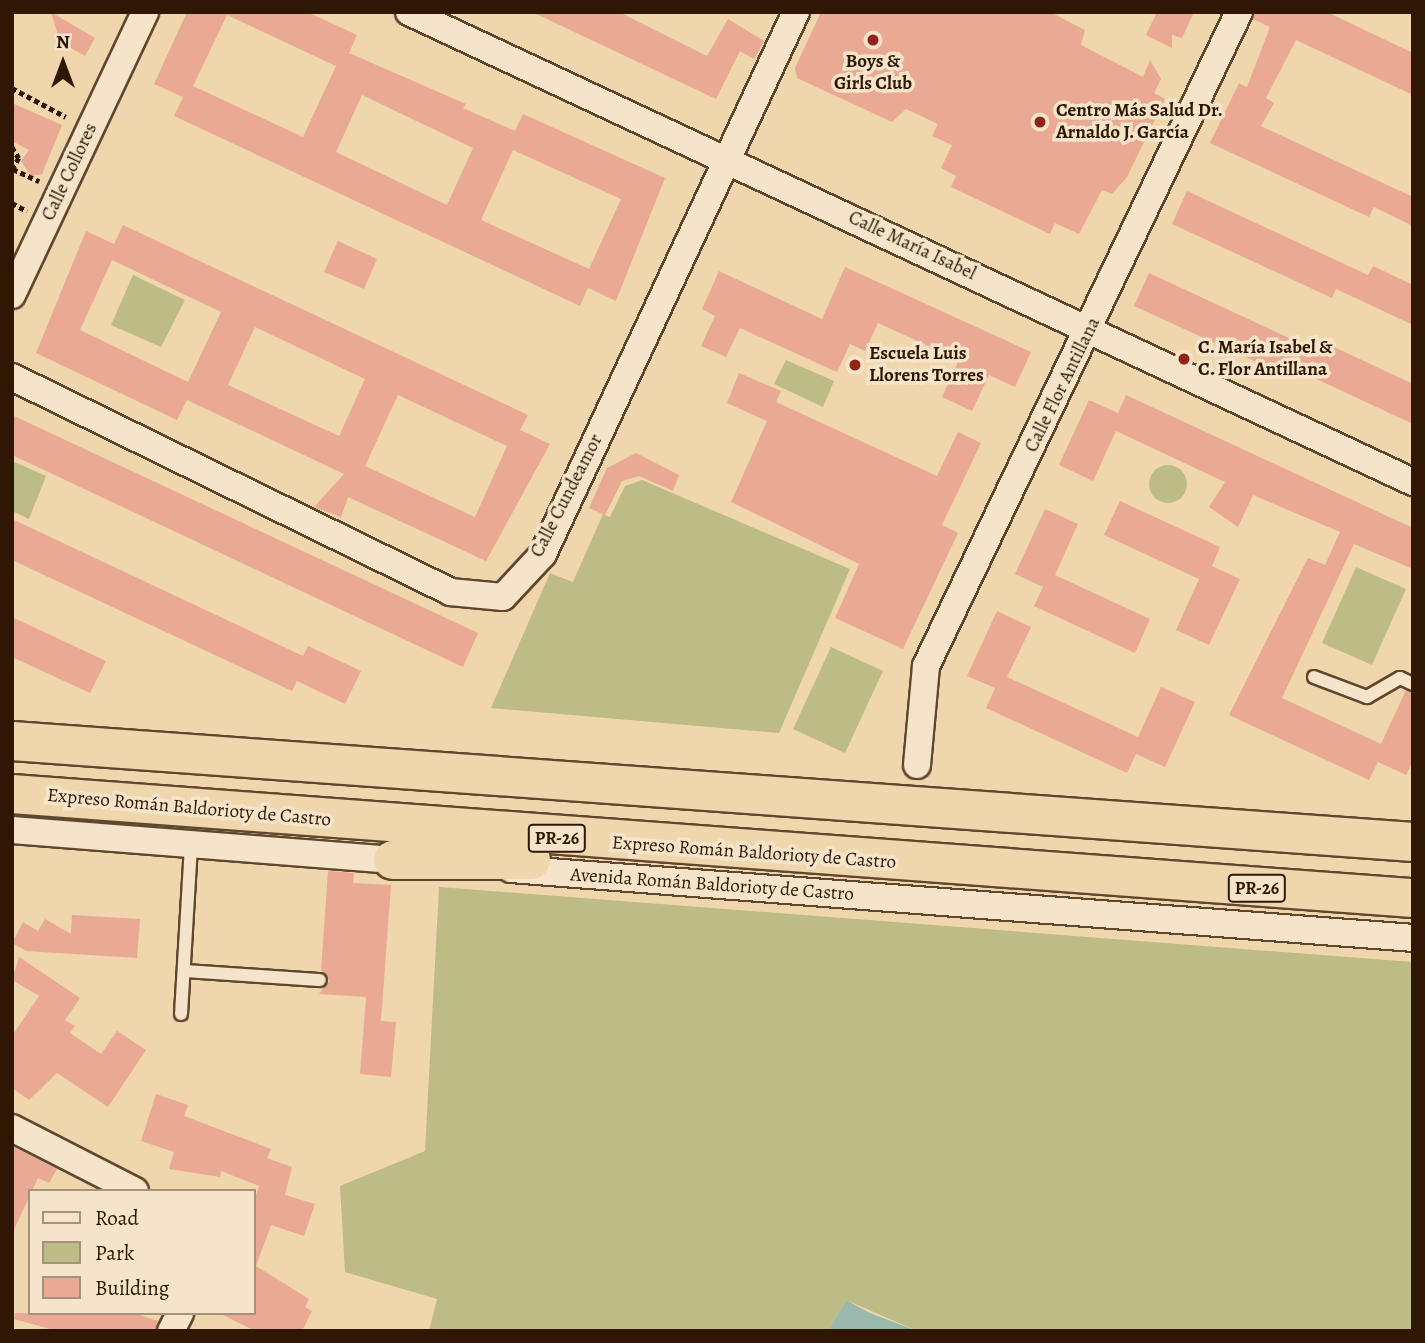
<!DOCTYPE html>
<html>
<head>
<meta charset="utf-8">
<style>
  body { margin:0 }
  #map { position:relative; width:1425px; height:1343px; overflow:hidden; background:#f0d6ac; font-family:Alegreya,serif }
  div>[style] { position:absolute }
  .green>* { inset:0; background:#bebc86 }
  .round { border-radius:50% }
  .water>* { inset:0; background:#9ab9ad }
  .building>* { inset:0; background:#e9a993 }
  .path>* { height:4.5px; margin-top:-2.25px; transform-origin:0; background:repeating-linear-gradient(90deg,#2f1704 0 5px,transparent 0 8.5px) }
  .roads { filter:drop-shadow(2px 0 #5f472e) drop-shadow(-2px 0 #5f472e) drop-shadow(0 2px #5f472e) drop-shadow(0 -2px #5f472e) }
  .service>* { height:12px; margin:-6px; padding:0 6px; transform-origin:6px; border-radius:6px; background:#f5e4c9 }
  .minor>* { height:26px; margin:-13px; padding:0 13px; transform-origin:13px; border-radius:13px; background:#f5e4c9 }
  .motorway>* { height:38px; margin:-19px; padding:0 19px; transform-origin:19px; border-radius:19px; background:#f0d6ac }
  .dots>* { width:19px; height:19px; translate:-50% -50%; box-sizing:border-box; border:4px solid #f5e4c9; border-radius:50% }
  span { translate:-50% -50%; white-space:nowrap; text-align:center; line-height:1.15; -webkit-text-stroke:7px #f5e4c9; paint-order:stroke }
  .shield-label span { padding:2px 5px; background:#f5e4c9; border:2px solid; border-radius:5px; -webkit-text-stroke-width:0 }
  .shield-label { font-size:18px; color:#2f1704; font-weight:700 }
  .poi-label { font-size:19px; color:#2f1704; font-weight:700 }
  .left { translate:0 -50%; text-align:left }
  .street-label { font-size:19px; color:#2f1704 }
  .frame { position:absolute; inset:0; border:14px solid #2f1704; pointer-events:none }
  .legend { position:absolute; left:28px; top:1189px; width:228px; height:126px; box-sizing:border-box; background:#f5e4c9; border:2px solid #a6927a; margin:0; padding:9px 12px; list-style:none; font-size:21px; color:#2f1704 }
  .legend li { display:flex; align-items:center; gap:14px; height:35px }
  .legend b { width:35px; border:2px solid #a6927a }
  .north { position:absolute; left:28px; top:28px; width:70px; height:70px; -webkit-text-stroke:5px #f5e4c9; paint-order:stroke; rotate:0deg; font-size:19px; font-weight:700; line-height:28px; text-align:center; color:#2f1704 }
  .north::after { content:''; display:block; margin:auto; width:24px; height:32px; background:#2f1704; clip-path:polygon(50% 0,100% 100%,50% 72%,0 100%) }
</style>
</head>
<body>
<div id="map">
  <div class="green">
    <i style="clip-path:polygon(133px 275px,185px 300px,161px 347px,111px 325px)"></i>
    <i style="clip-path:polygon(786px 360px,834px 381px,823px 407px,774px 384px)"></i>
    <i style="clip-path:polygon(12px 461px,46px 476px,29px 519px,12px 511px)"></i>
    <i class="round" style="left:1149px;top:465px;width:38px;height:38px"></i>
    <i style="clip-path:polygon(642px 480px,850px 569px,779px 733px,491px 708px,550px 573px,573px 582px,603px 514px,610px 517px,625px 486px)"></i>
    <i style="clip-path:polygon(1356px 567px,1406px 589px,1372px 665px,1322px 643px)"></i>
    <i style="clip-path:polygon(831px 647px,883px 671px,845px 753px,793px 729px)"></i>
    <i style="clip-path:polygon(439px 887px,1413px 962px,1413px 1331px,917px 1331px,846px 1300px,828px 1331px,429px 1331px,437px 1299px,345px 1272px,340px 1186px,425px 1151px)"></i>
  </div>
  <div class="water">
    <i style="clip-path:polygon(846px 1300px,870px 1313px,917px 1331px,828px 1331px)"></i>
  </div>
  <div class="building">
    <i style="clip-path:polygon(51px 12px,95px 38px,85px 56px,60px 42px)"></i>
    <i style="clip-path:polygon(evenodd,187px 12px,307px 12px,357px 35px,349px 53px,466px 104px,463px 108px,515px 131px,523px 114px,665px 178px,616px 301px,588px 288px,580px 306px,174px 116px,183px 97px,154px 84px,187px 12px,227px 15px,336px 66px,303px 137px,193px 86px,227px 15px,187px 12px,362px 95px,473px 148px,447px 205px,336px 152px,362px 95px,187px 12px,513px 150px,621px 199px,589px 269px,481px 220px,513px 150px)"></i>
    <i style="clip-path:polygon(532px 12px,619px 12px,707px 56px,728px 19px,764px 41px,754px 59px,740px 51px,716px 99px)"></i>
    <i style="clip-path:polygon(821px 12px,1050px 12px,1085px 30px,1081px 45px,1143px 77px,1150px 60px,1161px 79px,1154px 93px,1165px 99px,1127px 177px,1112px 194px,1102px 190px,1079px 234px,1055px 223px,1050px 234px,951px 187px,956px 176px,941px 168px,952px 145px,932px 136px,938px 124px,906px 109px,892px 122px,797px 78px,795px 68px)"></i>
    <i style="clip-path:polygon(1157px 12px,1194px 12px,1182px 38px,1172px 35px,1172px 48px,1146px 35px)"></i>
    <i style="clip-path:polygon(1255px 12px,1327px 12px,1413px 53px,1413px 95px,1296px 40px,1266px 98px,1274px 103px,1261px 126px,1413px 197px,1413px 226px,1374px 207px,1369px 217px,1210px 143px,1239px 83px,1247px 87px,1270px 27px,1253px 19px)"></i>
    <i style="clip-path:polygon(12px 103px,62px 125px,42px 174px,31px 176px,21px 161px,29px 150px,12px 141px)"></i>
    <i style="clip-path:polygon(1187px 191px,1368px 275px,1373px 266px,1413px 285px,1413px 325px,1336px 289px,1332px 298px,1172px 224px)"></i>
    <i style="clip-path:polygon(evenodd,123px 225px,528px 415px,520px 430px,550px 444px,486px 561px,348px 497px,341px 517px,314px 507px,344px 474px,187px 400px,177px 420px,36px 353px,86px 231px,114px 244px,123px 225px,112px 260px,221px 312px,188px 382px,80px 330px,112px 260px,123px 225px,255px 327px,365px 379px,339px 436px,228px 385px,255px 327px,123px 225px,398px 395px,507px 446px,475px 517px,365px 466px,398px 395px)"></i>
    <i style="clip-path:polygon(338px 241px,377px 259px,364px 289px,324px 272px)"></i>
    <i style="clip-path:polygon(845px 267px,1031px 352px,1015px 387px,989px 375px,972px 411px,942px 397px,959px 360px,878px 323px,865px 351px,850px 344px,837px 372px,740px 328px,726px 357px,701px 346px,715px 316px,702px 309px,719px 271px,822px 319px)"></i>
    <i style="clip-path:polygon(1149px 273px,1330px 357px,1334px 347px,1413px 384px,1413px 424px,1297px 370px,1293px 379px,1134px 306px)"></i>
    <i style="clip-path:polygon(739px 373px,781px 391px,776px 402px,937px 476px,958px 432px,981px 443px,942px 525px,958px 533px,903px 649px,835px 618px,859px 564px,731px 502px,767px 421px,727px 403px)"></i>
    <i style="clip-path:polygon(1126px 395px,1413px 528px,1413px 569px,1354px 544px,1282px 698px,1381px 744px,1406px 690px,1413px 693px,1413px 761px,1406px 775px,1378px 762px,1369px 780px,1229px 715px,1308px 558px,1325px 565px,1340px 532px,1253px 495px,1238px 527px,1209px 507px,1225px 482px,1116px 431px,1093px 481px,1059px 465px,1089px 400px,1118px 413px)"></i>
    <i style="clip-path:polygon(12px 415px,478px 633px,463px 667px,12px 455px)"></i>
    <i style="clip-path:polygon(636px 453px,679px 475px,673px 491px,639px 476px,622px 481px,605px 515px,589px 508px,607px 468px)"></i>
    <i style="clip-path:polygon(1120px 501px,1220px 547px,1212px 566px,1240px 579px,1209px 645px,1176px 630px,1199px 579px,1104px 535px)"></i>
    <i style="clip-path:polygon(1045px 509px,1078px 524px,1055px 575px,1150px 619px,1135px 653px,1034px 606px,1043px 587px,1015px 574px)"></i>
    <i style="clip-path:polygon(12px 519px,303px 656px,308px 646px,361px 671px,345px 704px,297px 681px,292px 691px,12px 560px)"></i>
    <i style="clip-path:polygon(997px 611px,1031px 627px,1007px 677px,1138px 737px,1161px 687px,1195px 702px,1165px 767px,1136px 754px,1127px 773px,986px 708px,995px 688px,967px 676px)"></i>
    <i style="clip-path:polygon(12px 617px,106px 661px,90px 693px,12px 657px)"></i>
    <i style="clip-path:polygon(328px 871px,354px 873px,353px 883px,391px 885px,381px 1021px,396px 1022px,391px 1077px,360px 1074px,366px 997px,319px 994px,329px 981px,321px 971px)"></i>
    <i style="clip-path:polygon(72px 915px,140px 919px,137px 958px,26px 951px,12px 943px,23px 922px,38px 931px,45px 919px,71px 934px)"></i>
    <i style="clip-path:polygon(19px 957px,80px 998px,65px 1020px,75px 1026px,70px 1033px,101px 1054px,117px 1031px,146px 1050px,108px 1107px,57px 1073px,29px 1100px,12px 1088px,12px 1036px,39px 996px,12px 980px)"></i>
    <i style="clip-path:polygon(156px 1094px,188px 1105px,184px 1116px,271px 1149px,267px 1158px,292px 1167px,285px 1195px,315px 1204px,304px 1236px,271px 1225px,256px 1266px,309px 1299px,305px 1307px,312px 1311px,302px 1331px,255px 1331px,219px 1313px,254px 1313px,254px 1201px,259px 1186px,221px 1171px,220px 1177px,169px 1169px,174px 1152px,141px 1141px)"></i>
    <i style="clip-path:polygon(12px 1146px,57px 1169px,49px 1183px,38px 1178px,12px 1234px)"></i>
    <i style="clip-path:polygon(15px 1313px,133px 1313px,158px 1321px,155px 1331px,57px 1331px,14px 1319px)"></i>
  </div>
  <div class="path">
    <i style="left:12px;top:88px;width:61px;rotate:28.2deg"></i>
    <i style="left:12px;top:147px;width:13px;rotate:58deg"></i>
    <i style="left:19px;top:158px;width:13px;rotate:119deg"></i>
    <i style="left:13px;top:169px;width:29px;rotate:25deg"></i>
    <i style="left:12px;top:203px;width:17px;rotate:28deg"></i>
  </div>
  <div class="roads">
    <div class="service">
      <i style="left:1314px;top:677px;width:57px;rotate:20.7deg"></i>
      <i style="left:1367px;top:697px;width:38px;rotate:-30deg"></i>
      <i style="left:1400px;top:678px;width:14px;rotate:25deg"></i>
      <i style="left:184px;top:971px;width:136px;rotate:3.8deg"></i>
      <i style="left:181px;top:1014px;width:169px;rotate:-86.6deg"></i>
    </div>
    <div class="minor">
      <i style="left:409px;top:12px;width:1109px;rotate:25.09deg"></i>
      <i style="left:12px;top:295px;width:313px;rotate:-64.8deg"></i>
      <i style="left:12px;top:377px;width:488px;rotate:26.1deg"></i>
      <i style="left:450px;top:592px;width:53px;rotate:5.4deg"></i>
      <i style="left:503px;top:597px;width:59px;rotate:-47.1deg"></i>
      <i style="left:543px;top:554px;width:598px;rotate:-64.98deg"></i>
      <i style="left:917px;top:765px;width:99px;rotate:-84.8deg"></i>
      <i style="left:926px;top:666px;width:725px;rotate:-64.42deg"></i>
      <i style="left:12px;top:830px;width:398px;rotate:4.5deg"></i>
      <i style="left:511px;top:869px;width:905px;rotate:4.37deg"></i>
      <i style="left:12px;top:1128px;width:138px;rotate:27.1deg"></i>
      <i style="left:171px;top:1331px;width:20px;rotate:-63deg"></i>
    </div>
    <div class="motorway">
      <i style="left:12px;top:741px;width:1405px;rotate:4.12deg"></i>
      <i style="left:12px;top:794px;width:1405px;rotate:4.25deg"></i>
      <i style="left:393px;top:860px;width:138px"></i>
    </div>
  </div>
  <div class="dots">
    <i style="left:873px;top:40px;background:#8f2418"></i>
    <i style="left:1040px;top:122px;background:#8f2418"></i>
    <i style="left:1184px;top:359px;background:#8f2418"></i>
    <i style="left:855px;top:365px;background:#8f2418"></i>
  </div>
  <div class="shield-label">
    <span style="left:557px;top:838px">PR-26</span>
    <span style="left:1257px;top:888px">PR-26</span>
  </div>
  <div class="poi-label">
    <span style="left:873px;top:73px">Boys &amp;<br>Girls Club</span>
    <span class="left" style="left:1056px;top:122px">Centro Más Salud Dr.<br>Arnaldo J. García</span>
    <span class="left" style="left:1198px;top:359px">C. María Isabel &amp;<br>C. Flor Antillana</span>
    <span class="left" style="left:869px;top:365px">Escuela Luis<br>Llorens Torres</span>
  </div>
  <div class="street-label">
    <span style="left:70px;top:172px;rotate:-65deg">Calle Collores</span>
    <span style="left:912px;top:246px;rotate:25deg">Calle María Isabel</span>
    <span style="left:1063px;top:385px;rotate:-64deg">Calle Flor Antillana</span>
    <span style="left:567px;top:496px;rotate:-63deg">Calle Cundeamor</span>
    <span style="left:189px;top:808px;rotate:5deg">Expreso Román Baldorioty de Castro</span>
    <span style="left:754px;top:853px;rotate:4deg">Expreso Román Baldorioty de Castro</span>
    <span style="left:712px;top:885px;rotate:4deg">Avenida Román Baldorioty de Castro</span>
  </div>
  <div class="frame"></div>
  <ul class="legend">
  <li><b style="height:9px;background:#f5e4c9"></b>Road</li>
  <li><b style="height:19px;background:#bebc86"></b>Park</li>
  <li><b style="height:19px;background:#e9a993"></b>Building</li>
  </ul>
  <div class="north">N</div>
</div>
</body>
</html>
